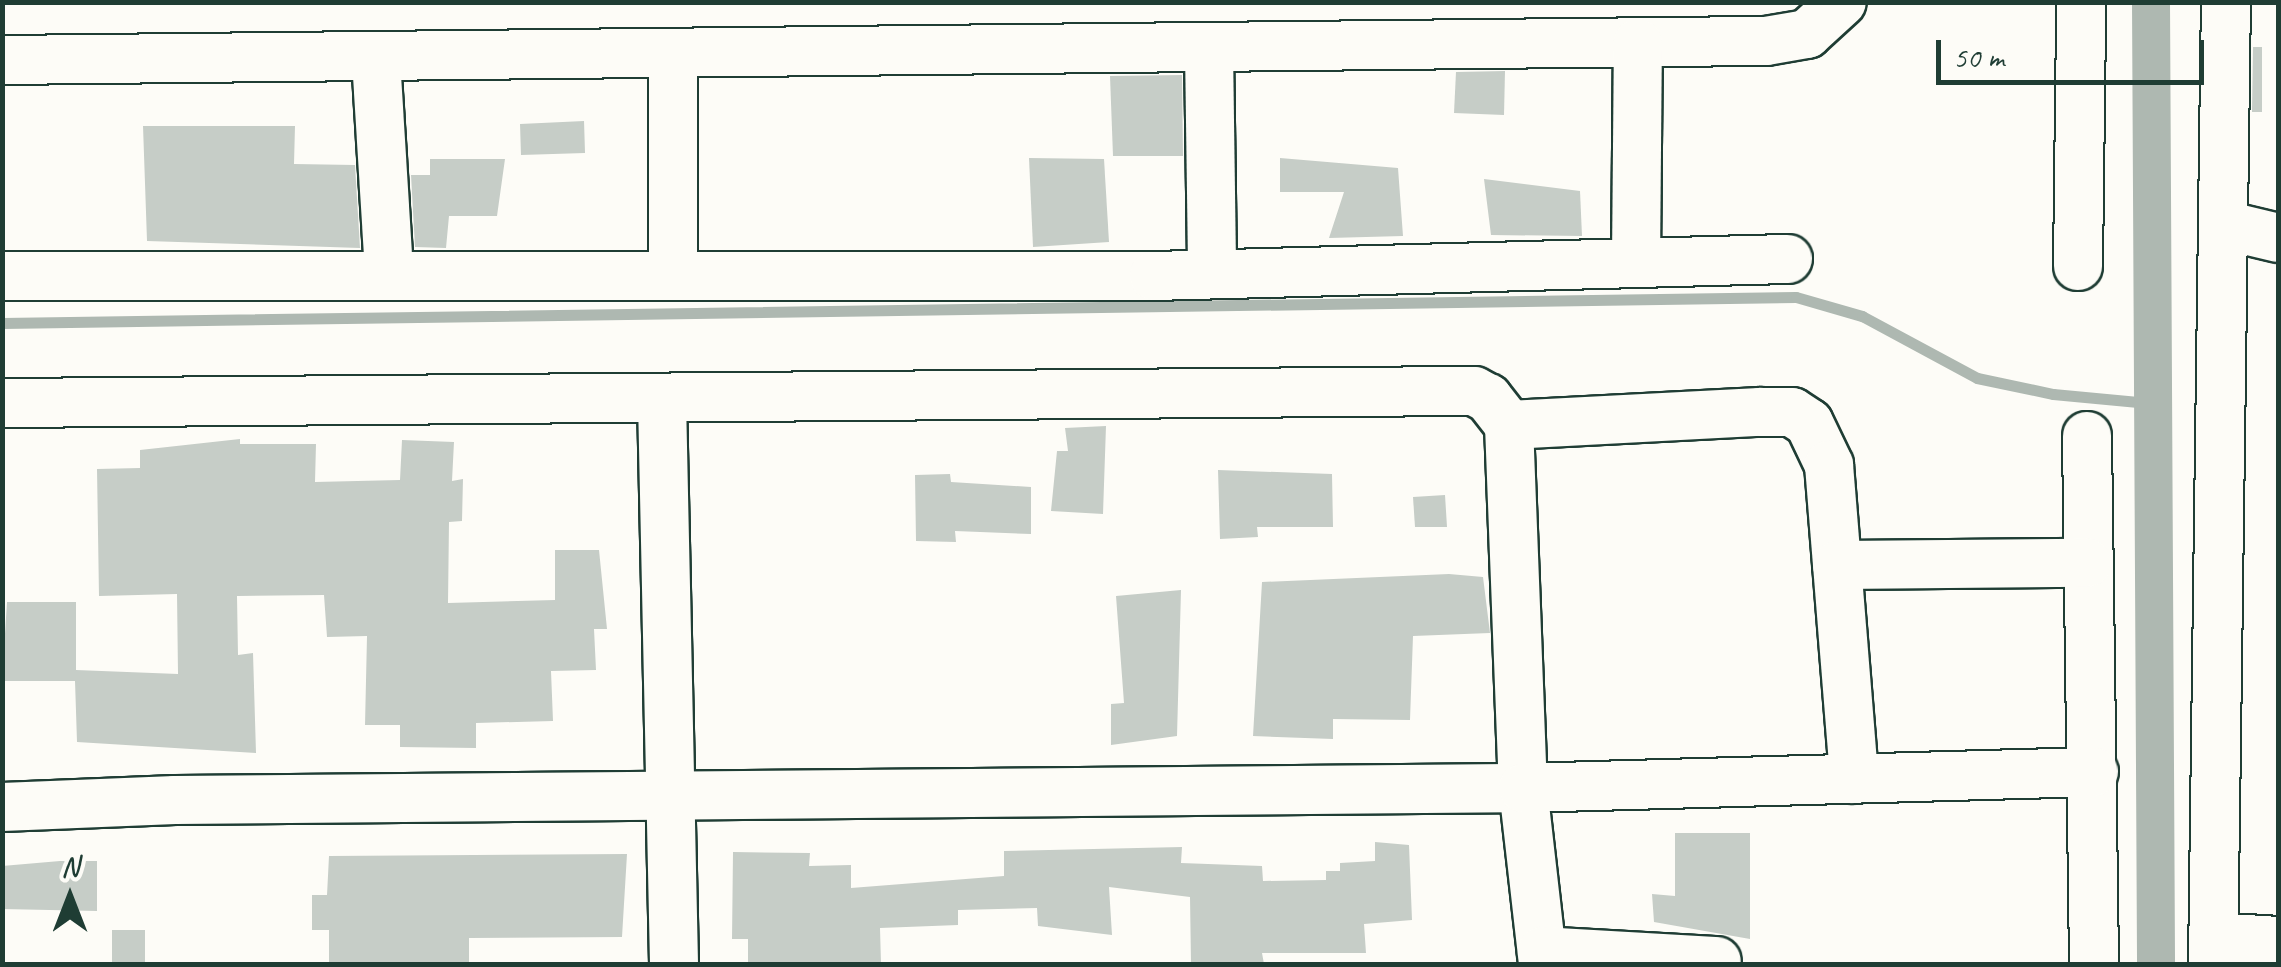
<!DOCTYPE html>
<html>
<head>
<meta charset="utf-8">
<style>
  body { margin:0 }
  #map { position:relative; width:2281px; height:967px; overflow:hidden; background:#fdfcf7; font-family:Caveat,sans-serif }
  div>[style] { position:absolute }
  .stream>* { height:11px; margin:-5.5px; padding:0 5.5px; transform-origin:5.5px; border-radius:5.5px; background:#aeb8b1 }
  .canal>* { height:38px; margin:-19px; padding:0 19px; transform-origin:19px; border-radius:19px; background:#aeb8b1 }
  .building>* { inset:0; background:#c6cdc7 }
  .roads { filter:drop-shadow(2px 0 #1f3d34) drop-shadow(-2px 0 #1f3d34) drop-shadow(0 2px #1f3d34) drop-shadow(0 -2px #1f3d34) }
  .minor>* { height:48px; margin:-24px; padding:0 24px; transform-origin:24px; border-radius:24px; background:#fdfcf7 }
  span { translate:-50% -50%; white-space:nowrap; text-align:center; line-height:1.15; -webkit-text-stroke:10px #fdfcf7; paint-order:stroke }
  .frame { position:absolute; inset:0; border:5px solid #1f3d34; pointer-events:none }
  .north { position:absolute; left:20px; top:847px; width:100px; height:100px; -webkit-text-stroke:8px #fdfcf7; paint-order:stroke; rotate:0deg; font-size:28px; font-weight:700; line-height:40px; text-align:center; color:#1f3d34 }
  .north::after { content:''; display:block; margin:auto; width:35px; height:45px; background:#1f3d34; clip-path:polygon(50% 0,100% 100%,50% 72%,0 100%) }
  .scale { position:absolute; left:1936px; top:40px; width:268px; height:45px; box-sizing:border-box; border:5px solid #1f3d34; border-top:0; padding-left:12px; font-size:30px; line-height:35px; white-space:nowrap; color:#1f3d34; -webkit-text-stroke:8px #fdfcf7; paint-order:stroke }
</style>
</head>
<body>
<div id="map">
  <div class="stream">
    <i style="left:2px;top:323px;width:1794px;rotate:-0.83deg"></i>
    <i style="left:1796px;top:297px;width:69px;rotate:16.1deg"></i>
    <i style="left:1862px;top:316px;width:131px;rotate:28.3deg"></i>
    <i style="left:1977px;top:378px;width:78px;rotate:11.9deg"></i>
    <i style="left:2053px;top:394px;width:96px;rotate:5.4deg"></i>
  </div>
  <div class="canal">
    <i style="left:2151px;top:2px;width:962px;rotate:89.7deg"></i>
  </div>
  <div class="building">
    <i style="clip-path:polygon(2253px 47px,2262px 47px,2262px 112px,2252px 112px)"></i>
    <i style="clip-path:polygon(1505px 71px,1504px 115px,1454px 113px,1456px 72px)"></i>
    <i style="clip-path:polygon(1182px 75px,1183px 156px,1113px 156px,1110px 76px)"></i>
    <i style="clip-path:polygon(584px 121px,585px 153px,521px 155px,520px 124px)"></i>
    <i style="clip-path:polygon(143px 126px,295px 126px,294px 164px,355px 165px,360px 248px,147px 241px)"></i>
    <i style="clip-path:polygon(1029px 158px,1104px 159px,1109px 242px,1033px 247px)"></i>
    <i style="clip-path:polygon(1280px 158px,1398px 168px,1403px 236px,1329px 238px,1344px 192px,1280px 192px)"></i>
    <i style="clip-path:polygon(430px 159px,505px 159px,497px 216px,449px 216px,446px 248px,415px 247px,411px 175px,430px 175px)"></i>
    <i style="clip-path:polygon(1484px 179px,1580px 191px,1582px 236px,1491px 235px)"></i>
    <i style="clip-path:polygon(1106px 426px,1103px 514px,1051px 511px,1057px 451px,1068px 451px,1065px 428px)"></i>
    <i style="clip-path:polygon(240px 439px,240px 444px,316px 444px,315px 482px,400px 480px,402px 440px,454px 442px,452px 481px,463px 479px,462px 521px,449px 522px,448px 603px,555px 600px,555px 550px,599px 550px,607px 629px,594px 629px,596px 670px,551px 671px,553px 721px,476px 723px,476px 748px,400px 747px,400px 725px,365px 725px,367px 636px,327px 637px,324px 595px,237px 596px,238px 655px,253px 653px,256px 753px,77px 742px,75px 681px,2px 681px,7px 602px,76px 602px,76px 670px,178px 674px,177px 594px,99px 596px,97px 469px,140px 468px,140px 450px)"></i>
    <i style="clip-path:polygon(1218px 470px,1332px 474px,1333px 527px,1257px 527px,1258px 537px,1220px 539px)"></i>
    <i style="clip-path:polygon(950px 474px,951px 482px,1031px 487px,1031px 534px,955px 531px,956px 542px,916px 541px,915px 475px)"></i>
    <i style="clip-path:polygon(1445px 495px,1447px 527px,1415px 527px,1413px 497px)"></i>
    <i style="clip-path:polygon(1449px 574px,1483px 577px,1490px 633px,1413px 636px,1410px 720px,1333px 719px,1333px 739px,1253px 736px,1262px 582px)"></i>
    <i style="clip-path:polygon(1181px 590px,1177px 736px,1111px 745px,1111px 704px,1124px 703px,1116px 596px)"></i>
    <i style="clip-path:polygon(1675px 833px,1750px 833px,1750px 939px,1654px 922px,1652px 894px,1675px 896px)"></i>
    <i style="clip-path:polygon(1375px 842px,1409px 845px,1412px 920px,1364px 924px,1366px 953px,1262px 953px,1264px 964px,1191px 964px,1190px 897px,1109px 887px,1112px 935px,1038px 926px,1037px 908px,958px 910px,958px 925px,880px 928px,881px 964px,748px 964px,748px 939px,732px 939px,733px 852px,810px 853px,809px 866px,851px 865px,851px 888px,1004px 876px,1004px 851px,1182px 847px,1181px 863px,1262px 866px,1263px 881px,1326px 880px,1326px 871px,1340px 871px,1340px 863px,1375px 861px)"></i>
    <i style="clip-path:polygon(627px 854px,622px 937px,469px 938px,469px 964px,329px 964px,329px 930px,312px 930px,312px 895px,327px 895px,329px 856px)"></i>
    <i style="clip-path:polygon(60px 861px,97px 861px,97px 911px,2px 909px,2px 866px)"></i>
    <i style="clip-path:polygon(112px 930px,145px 930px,145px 964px,112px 964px)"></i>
  </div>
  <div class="roads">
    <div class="minor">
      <i style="left:1209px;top:49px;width:224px;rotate:89.2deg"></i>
      <i style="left:673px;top:55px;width:220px;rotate:90deg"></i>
      <i style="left:376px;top:59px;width:214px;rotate:86.5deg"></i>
      <i style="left:2px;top:60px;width:1764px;rotate:-0.62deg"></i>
      <i style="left:1766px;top:41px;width:42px;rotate:-9.7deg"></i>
      <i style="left:1807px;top:34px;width:47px;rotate:-42.4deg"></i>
      <i style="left:2228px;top:226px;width:51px;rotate:13.5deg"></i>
      <i style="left:1636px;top:262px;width:219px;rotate:-89.5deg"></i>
      <i style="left:2078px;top:266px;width:264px;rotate:-89.3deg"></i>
      <i style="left:2px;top:276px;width:1152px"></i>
      <i style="left:1154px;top:276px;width:634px;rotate:-1.54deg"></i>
      <i style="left:662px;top:400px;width:564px;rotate:88.78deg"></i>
      <i style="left:2px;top:403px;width:1472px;rotate:-0.47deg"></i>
      <i style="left:1474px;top:391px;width:16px;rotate:27deg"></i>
      <i style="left:1488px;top:398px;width:34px;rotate:52deg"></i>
      <i style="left:1509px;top:425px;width:363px;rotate:87.8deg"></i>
      <i style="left:1523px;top:788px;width:177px;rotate:83.5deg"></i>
      <i style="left:1509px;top:425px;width:251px;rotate:-3deg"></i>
      <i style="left:1760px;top:412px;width:32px"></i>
      <i style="left:1792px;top:412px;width:20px;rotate:33deg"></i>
      <i style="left:1809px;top:423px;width:47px;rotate:64.5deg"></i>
      <i style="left:1829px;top:465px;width:315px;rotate:85.4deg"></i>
      <i style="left:2087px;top:436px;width:528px;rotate:89.24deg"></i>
      <i style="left:1837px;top:565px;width:250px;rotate:-0.5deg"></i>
      <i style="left:2px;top:807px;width:173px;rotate:-2.3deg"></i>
      <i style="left:175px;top:800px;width:1348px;rotate:-0.51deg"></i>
      <i style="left:1523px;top:788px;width:571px;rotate:-1.61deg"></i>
      <i style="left:2213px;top:937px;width:65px;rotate:3.5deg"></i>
      <i style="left:1542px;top:951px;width:175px;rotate:3.3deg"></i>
      <i style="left:2213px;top:964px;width:962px;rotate:-89.23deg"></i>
    </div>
  </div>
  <div class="frame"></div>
  <div class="north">N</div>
  <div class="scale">50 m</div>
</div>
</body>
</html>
